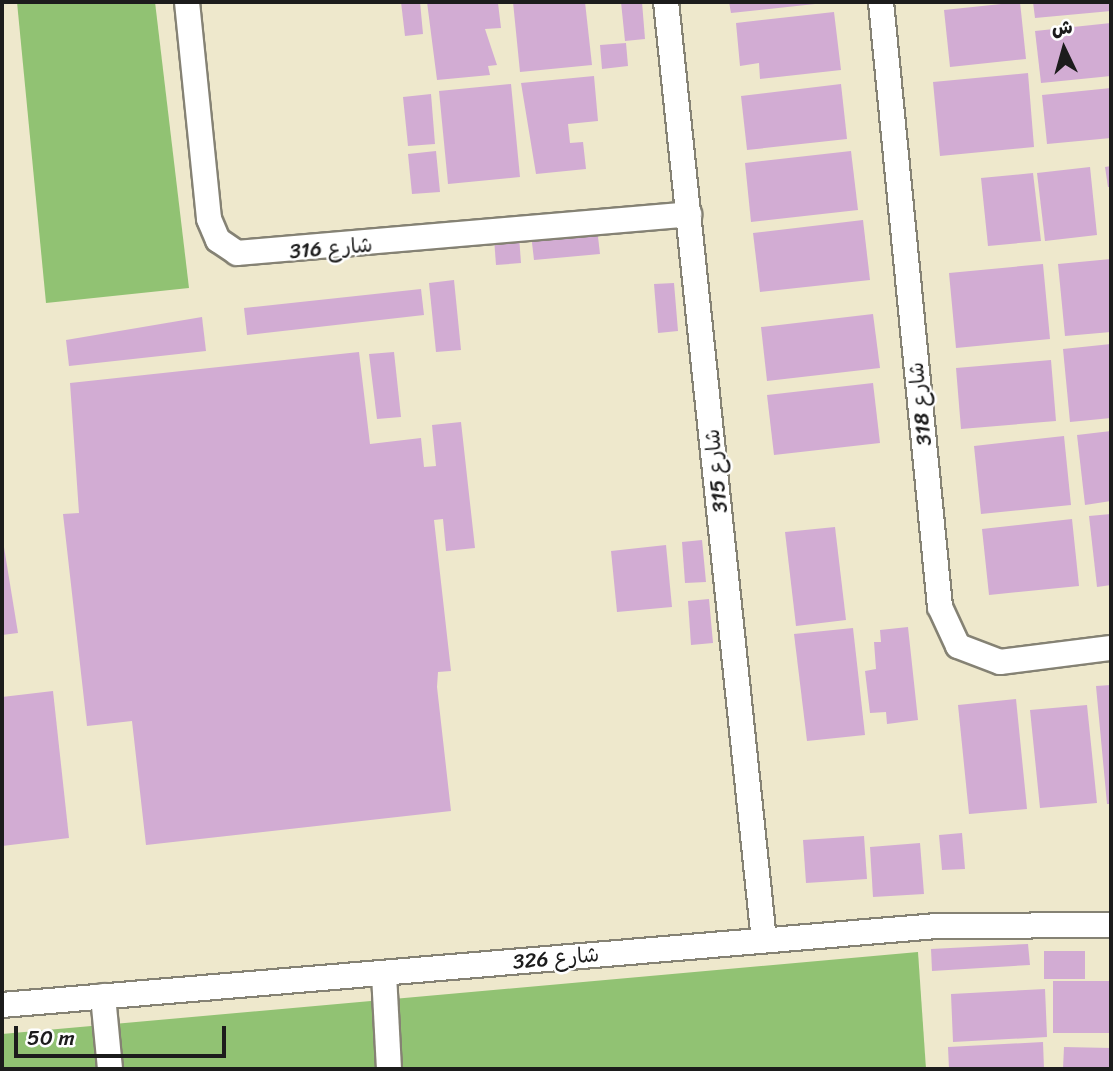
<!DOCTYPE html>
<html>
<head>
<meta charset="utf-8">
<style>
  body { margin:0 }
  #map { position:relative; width:1113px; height:1071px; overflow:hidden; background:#eee8cc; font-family:Sriracha,"Playpen Sans Arabic",sans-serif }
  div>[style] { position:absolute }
  .green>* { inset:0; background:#91c273 }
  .building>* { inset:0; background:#d2acd3 }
  .roads { filter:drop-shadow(2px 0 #858274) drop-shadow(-2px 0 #858274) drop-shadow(0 2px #858274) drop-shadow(0 -2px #858274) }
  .street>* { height:24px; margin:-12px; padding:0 12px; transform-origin:12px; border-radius:12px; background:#fff }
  span { translate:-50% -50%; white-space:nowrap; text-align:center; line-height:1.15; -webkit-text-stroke:5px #fff; paint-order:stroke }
  .street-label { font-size:21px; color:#1c1c1c }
  .frame { position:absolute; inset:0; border:4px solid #1c1c1c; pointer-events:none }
  .north { position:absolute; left:1029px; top:14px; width:70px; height:70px; -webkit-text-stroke:5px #fff; paint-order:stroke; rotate:355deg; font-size:19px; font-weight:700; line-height:28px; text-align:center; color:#1c1c1c }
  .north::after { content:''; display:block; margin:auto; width:24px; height:32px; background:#1c1c1c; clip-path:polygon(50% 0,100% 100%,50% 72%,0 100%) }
  .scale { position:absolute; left:14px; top:1026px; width:212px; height:32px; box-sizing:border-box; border:4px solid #1c1c1c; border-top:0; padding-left:9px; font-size:21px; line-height:24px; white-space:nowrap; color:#1c1c1c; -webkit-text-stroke:5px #fff; paint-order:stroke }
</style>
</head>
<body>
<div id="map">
  <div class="green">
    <i style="clip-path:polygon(17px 2px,155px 2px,189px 288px,46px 303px)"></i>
    <i style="clip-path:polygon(918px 952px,926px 1069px,2px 1069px,2px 1034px)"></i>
  </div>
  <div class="building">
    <i style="clip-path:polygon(401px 2px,420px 2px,423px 34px,405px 36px)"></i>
    <i style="clip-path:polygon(427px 2px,498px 3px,501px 28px,485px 29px,497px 65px,488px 66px,490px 75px,437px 80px)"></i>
    <i style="clip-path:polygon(513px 2px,585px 2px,592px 65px,520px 72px)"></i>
    <i style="clip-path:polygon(621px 2px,642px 2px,645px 39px,625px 41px)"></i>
    <i style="clip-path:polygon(729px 2px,815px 2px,815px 4px,731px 13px)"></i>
    <i style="clip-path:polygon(1020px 2px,1026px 59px,950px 67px,944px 10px)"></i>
    <i style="clip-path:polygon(1033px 2px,1111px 2px,1111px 11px,1035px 18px)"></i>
    <i style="clip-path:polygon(834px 12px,841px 70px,760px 79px,759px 63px,740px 66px,736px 23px)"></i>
    <i style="clip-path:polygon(1111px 23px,1111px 76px,1041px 83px,1035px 31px)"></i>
    <i style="clip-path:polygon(626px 43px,628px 66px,602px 69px,600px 45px)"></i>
    <i style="clip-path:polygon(1028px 73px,1034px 147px,940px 156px,933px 82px)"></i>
    <i style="clip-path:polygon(594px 76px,598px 121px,568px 124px,570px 143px,583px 142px,586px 169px,536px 174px,521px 83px)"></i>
    <i style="clip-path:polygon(511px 84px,520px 177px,448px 184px,439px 91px)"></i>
    <i style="clip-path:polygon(841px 84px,847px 139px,747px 150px,741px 96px)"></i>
    <i style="clip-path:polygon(1111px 88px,1111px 138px,1047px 144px,1042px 95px)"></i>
    <i style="clip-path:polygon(431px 94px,435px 144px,408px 146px,403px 97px)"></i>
    <i style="clip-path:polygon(436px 151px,440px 192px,412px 194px,408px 154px)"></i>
    <i style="clip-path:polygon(851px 151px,858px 210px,751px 222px,745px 163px)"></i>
    <i style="clip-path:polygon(1111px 166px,1111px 187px,1108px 187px,1105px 167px)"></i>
    <i style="clip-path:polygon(1090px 167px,1097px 235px,1045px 241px,1037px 173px)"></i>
    <i style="clip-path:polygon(1033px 173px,1041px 241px,988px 246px,981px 178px)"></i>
    <i style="clip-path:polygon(863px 220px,870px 280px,760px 292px,753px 233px)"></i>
    <i style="clip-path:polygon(597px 228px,600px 254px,534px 260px,531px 234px)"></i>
    <i style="clip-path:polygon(519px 236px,521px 263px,496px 265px,494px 238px)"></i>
    <i style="clip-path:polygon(1111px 259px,1111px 332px,1065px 336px,1058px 264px)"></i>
    <i style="clip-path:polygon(1043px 264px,1050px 339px,956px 348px,949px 273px)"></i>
    <i style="clip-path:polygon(454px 280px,461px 350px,436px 352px,429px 283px)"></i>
    <i style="clip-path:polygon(674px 283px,678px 331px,658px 333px,654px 284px)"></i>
    <i style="clip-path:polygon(421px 289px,424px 315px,247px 335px,244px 308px)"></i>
    <i style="clip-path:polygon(873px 314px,880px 368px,767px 381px,761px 327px)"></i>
    <i style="clip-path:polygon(202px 317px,206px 351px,69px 366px,66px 340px)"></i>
    <i style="clip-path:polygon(1111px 344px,1111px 418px,1070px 422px,1063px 349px)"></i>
    <i style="clip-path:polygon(359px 352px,370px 444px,421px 438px,424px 467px,436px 466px,432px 425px,461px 422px,475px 548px,446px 551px,443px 519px,434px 520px,451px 671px,438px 672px,437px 687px,451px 811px,146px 845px,132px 721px,87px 726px,63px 514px,79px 513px,70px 383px)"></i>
    <i style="clip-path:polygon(394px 352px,401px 417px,377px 419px,369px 354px)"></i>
    <i style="clip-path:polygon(1051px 360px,1056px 421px,961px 429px,956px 368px)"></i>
    <i style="clip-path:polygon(873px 383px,880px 443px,774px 455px,767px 395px)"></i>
    <i style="clip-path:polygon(1111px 431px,1111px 501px,1085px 505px,1077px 435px)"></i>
    <i style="clip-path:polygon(1064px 436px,1071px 505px,981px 514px,974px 446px)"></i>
    <i style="clip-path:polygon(1111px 514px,1111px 585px,1097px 587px,1089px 516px)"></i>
    <i style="clip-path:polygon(1072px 519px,1079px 586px,989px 595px,982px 529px)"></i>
    <i style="clip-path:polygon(835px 527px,846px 620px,796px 626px,785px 532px)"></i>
    <i style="clip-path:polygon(2px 535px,18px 633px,2px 635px)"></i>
    <i style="clip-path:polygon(702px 540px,706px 582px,685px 583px,682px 542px)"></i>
    <i style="clip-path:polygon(666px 545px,672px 607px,617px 612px,611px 551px)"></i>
    <i style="clip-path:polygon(709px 599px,713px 643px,691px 645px,688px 601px)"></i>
    <i style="clip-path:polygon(908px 627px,918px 720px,887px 724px,886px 712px,870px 713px,865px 671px,876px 669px,874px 642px,881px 642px,880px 630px)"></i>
    <i style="clip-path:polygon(853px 628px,865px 735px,807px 741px,794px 634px)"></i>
    <i style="clip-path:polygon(1111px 685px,1111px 804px,1107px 804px,1096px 686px)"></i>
    <i style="clip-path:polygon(53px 691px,69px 838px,2px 846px,2px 697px)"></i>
    <i style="clip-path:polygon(1016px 699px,1027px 809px,969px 814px,958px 705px)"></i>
    <i style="clip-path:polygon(1087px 705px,1097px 803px,1040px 808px,1030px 710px)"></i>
    <i style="clip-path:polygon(962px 833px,965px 869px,942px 870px,939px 835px)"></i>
    <i style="clip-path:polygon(864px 836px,867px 879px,806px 883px,803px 840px)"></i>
    <i style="clip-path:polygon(920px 843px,924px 894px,873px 897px,870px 847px)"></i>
    <i style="clip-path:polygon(1028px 944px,1030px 965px,932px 971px,931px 949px)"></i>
    <i style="clip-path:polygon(1044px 951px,1085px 951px,1085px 979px,1044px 979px)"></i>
    <i style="clip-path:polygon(1053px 981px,1111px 981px,1111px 1033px,1053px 1033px)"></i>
    <i style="clip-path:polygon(1045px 989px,1047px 1037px,953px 1042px,951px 994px)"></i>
    <i style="clip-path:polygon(1043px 1042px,1044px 1069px,949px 1069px,948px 1047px)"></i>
    <i style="clip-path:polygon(1064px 1047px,1111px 1048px,1111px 1069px,1063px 1069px)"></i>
  </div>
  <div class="roads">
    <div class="street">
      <i style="left:187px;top:2px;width:218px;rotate:84.2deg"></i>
      <i style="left:209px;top:219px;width:23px;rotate:67deg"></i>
      <i style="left:218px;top:240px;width:23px;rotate:34deg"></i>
      <i style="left:237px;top:253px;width:454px;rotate:-4.9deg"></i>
      <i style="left:666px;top:2px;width:943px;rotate:84.04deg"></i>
      <i style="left:881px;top:2px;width:608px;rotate:84.43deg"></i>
      <i style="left:940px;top:607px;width:43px;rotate:65.2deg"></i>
      <i style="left:958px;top:646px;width:45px;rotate:20.9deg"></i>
      <i style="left:1000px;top:662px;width:112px;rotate:-7.2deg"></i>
      <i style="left:384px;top:974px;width:95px;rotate:87deg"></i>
      <i style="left:103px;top:996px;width:73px;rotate:84.5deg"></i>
      <i style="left:2px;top:1005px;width:938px;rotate:-4.83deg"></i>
      <i style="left:937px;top:926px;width:174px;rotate:-0.3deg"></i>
    </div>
  </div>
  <div class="street-label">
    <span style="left:331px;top:248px;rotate:-5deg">شارع 316</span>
    <span style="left:920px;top:404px;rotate:-96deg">شارع 318</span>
    <span style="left:716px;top:471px;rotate:-96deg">شارع 315</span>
    <span style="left:556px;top:958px;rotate:-5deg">شارع 326</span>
  </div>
  <div class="frame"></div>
  <div class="north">ش</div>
  <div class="scale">50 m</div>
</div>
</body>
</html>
